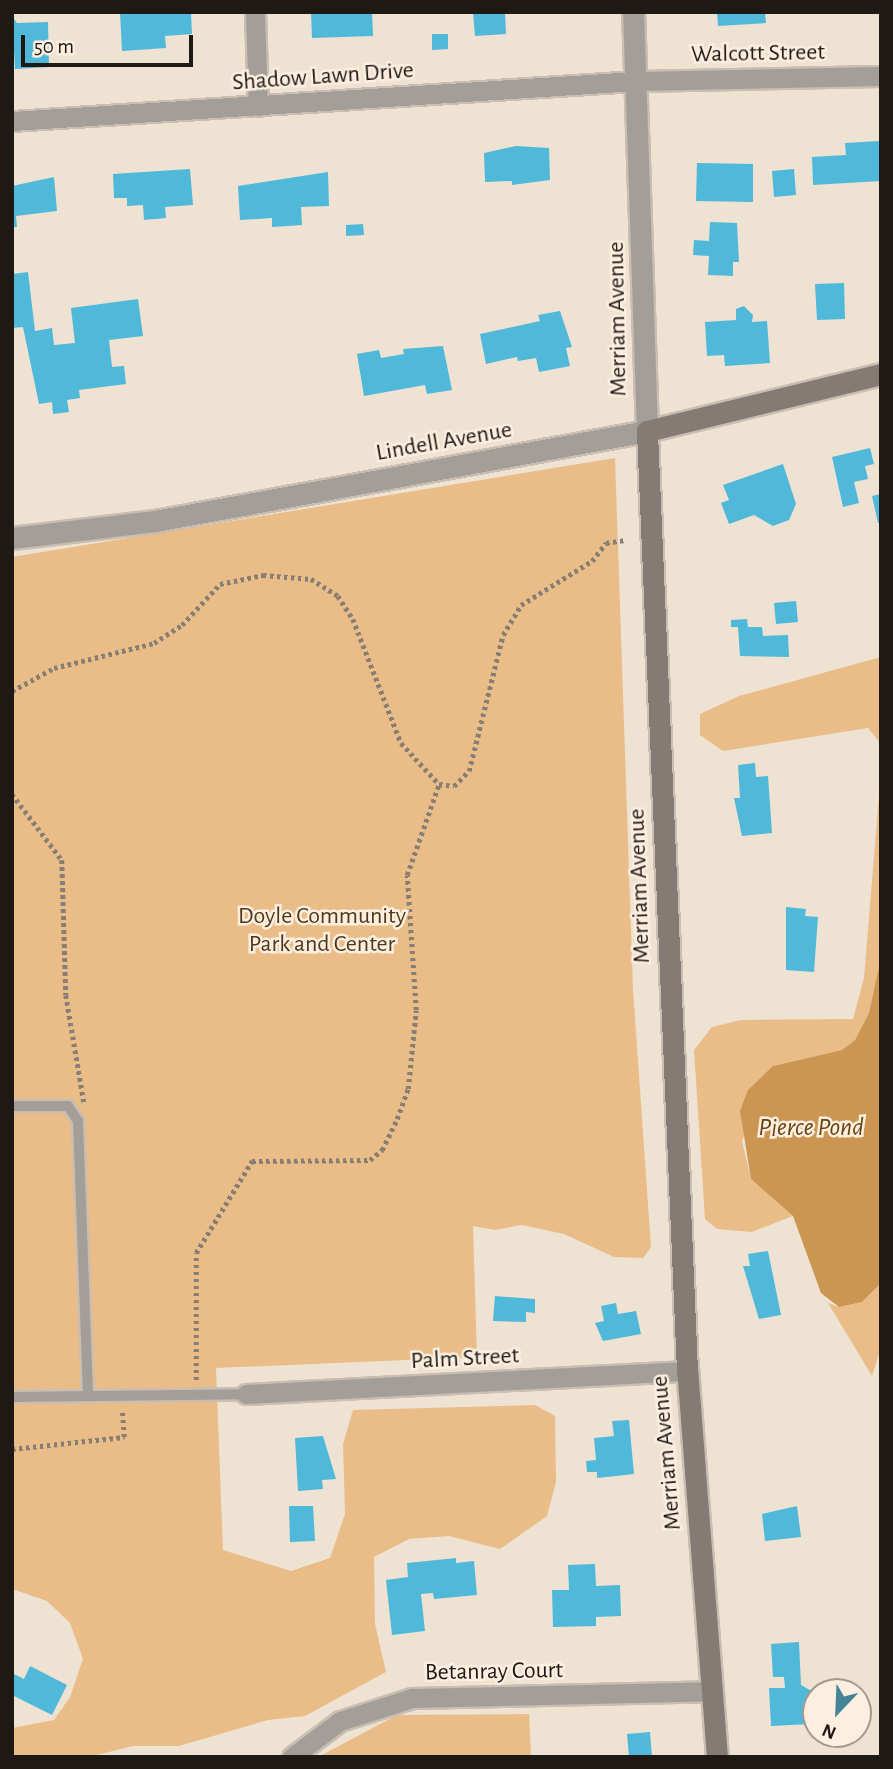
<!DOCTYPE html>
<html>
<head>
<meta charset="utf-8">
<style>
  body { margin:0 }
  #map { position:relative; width:893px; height:1769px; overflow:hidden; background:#eee2d3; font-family:"Alegreya Sans",sans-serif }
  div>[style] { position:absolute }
  .green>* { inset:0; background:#eabd88 }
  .water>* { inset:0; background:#cb9552 }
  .building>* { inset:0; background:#50b8d9 }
  .path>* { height:4.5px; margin-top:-2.25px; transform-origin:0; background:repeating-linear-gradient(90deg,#877e74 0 3.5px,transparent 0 7px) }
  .roads { filter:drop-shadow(2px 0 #c9beb1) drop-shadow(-2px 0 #c9beb1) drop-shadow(0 2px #c9beb1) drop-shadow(0 -2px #c9beb1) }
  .service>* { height:10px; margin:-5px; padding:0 5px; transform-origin:5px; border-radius:5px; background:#a39e98 }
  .minor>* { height:19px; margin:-9.5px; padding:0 9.5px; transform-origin:9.5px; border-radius:9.5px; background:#a39e98 }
  .tertiary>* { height:21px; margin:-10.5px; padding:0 10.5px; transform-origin:10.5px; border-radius:10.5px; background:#a39e98 }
  .secondary>* { height:21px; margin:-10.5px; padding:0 10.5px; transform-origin:10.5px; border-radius:10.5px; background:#847c74 }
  span { translate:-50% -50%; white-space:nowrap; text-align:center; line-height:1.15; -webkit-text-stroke:5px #fcefe0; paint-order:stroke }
  .street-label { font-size:24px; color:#1e1914 }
  .park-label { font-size:24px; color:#50381b }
  .water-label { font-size:26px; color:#68430f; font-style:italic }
  .frame { position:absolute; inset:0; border:14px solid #1e1914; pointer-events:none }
  .north { position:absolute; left:802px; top:1678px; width:70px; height:70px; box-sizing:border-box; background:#fcefe0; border:2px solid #a3998e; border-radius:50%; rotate:203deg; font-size:19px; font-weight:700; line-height:28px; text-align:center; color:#1e1914 }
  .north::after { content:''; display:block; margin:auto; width:24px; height:32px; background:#458498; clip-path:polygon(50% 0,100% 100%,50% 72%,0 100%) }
  .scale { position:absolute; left:21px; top:35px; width:172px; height:32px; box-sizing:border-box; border:4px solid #1e1914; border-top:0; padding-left:9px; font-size:21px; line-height:24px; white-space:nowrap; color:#1e1914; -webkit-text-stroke:5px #fcefe0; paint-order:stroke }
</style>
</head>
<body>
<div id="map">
  <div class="green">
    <i style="clip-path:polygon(615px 458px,633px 989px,651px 1247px,643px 1258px,614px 1257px,564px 1234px,522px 1225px,495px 1230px,473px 1226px,477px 1357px,216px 1368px,223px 1550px,291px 1571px,330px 1558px,345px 1514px,343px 1444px,353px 1410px,535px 1405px,555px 1416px,556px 1482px,547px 1516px,500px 1549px,449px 1536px,409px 1539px,374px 1557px,375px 1624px,386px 1672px,305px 1716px,268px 1720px,179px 1746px,133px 1746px,89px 1757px,12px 1757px,12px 1728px,54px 1720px,70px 1697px,83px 1659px,70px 1623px,47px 1601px,12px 1589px,12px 557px)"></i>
    <i style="clip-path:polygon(881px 657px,881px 744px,868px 728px,723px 751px,700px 735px,700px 714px,739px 696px)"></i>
    <i style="clip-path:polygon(881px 771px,881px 957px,869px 1013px,855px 1040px,842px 1050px,773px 1066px,742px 1141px,751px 1179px,793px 1216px,752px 1232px,717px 1229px,705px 1219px,694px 1050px,712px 1027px,741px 1020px,853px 1019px,864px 978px)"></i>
    <i style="clip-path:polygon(881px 1283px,881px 1348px,872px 1376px,828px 1303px,839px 1307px,862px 1302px)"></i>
    <i style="clip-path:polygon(529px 1714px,531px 1757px,318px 1757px,397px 1715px)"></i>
  </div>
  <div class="water">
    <i style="clip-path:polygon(881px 957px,881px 1283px,862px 1302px,839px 1307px,821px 1293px,793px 1216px,751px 1179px,740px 1111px,748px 1090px,773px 1066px,842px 1050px,855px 1040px,869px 1013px)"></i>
  </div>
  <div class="building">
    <i style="clip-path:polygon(120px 12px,191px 12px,192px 34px,165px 36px,166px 48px,122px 51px)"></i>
    <i style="clip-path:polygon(311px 12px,372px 12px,373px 36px,312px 38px)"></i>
    <i style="clip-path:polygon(473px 12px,505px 12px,506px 34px,475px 36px)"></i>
    <i style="clip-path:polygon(717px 12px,765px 12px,766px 23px,718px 26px)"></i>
    <i style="clip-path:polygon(12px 16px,17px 23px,48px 22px,49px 67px,15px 69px)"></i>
    <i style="clip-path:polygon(432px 34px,448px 34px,448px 49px,432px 50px)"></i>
    <i style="clip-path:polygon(879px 141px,881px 181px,813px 185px,812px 157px,846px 155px,845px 143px)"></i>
    <i style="clip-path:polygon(516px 146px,549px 148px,550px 180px,512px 185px,512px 181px,485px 182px,484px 153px)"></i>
    <i style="clip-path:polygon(697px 163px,753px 164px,753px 202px,696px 201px)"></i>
    <i style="clip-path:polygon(190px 169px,193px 205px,165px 207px,166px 218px,144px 220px,143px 205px,127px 206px,127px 198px,114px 198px,113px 174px)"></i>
    <i style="clip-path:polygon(794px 169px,796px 195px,774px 197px,772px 171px)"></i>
    <i style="clip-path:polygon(328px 172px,329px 206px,301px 207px,302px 225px,272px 227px,272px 218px,240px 220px,238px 186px)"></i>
    <i style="clip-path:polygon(54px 177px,57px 211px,16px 216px,17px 227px,12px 227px,12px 186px)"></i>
    <i style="clip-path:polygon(710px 222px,737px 223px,739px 262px,733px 262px,733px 276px,708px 275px,709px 256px,693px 255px,694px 240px,709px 241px)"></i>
    <i style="clip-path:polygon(363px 224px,364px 235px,346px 236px,346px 225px)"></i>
    <i style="clip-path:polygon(28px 272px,35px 331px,52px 328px,54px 345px,75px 343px,71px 308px,138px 299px,143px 336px,109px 340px,112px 367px,124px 366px,126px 384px,79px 390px,80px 398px,67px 400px,69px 412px,53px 414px,52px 402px,39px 404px,23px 327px,12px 328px,12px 274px)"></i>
    <i style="clip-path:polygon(844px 283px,845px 319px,817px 320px,815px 284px)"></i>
    <i style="clip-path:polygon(744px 306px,753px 315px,752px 322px,767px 321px,770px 363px,725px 366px,724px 355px,707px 356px,705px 322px,736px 320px,736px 309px)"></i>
    <i style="clip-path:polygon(560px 311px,572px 347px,566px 348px,570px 366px,539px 372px,536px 358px,518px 361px,517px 357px,486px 364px,480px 334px,540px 321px,538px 315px)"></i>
    <i style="clip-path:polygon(443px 346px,452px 390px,427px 394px,425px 385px,364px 396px,357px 354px,379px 350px,381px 358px,404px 354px,403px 349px)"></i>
    <i style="clip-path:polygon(870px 448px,874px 464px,865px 466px,868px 479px,854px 482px,859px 503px,843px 507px,832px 457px)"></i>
    <i style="clip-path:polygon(783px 464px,796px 504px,789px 520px,773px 526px,754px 515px,729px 524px,721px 503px,729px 500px,723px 485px)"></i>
    <i style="clip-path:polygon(881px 494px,881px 523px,878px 523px,872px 496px)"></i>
    <i style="clip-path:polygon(796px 601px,798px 622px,776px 624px,774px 603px)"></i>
    <i style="clip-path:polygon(747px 619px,748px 627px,762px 627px,763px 636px,788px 635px,789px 657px,740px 656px,738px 627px,731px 627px,731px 620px)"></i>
    <i style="clip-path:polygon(755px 763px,756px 777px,768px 776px,772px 833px,742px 836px,734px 798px,740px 798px,738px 765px)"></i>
    <i style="clip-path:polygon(786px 907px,806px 909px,805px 916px,818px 917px,814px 972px,786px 970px)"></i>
    <i style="clip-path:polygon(768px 1251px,781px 1315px,759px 1319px,743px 1266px,750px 1266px,748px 1254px)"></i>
    <i style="clip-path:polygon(495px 1296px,535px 1299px,535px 1313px,526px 1312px,526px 1322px,493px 1321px)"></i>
    <i style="clip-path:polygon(616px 1303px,618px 1314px,636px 1311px,641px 1334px,603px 1341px,595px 1323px,604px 1321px,601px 1306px)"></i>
    <i style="clip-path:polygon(629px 1420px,634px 1474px,597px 1478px,597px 1472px,587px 1472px,586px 1461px,596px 1460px,594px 1438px,614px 1436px,612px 1421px)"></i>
    <i style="clip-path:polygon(323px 1436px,336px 1479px,322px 1480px,323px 1489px,298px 1491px,295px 1438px)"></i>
    <i style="clip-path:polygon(289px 1506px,313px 1506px,315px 1541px,290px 1542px)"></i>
    <i style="clip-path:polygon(797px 1506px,801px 1537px,765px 1541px,762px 1514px)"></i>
    <i style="clip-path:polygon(456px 1558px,456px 1563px,474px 1561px,477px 1595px,434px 1599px,433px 1593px,421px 1594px,425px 1631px,392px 1635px,386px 1580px,408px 1577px,407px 1563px)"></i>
    <i style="clip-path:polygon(595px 1564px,596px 1586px,620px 1585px,621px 1616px,596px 1617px,596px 1626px,553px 1627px,552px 1590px,569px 1590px,568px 1565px)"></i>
    <i style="clip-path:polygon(799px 1642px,801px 1685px,815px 1693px,816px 1710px,810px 1710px,811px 1724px,771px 1726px,769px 1688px,785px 1688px,784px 1677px,773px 1677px,771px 1644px)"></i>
    <i style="clip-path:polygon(30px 1666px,67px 1685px,52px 1715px,12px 1695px,12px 1673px,24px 1679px)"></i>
    <i style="clip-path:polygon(650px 1732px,652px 1757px,629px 1757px,627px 1734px)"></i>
  </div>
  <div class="path">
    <i style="left:12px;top:691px;width:48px;rotate:-28.7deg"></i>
    <i style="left:54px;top:668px;width:103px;rotate:-14deg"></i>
    <i style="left:154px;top:643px;width:33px;rotate:-33deg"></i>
    <i style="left:182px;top:625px;width:56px;rotate:-47.2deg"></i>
    <i style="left:220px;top:584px;width:44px;rotate:-11.8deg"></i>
    <i style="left:263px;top:575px;width:48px;rotate:4.8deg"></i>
    <i style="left:311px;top:579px;width:32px;rotate:32deg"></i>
    <i style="left:338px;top:596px;width:27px;rotate:57deg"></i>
    <i style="left:353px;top:619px;width:133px;rotate:68.8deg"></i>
    <i style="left:401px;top:743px;width:56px;rotate:47.2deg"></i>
    <i style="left:439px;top:784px;width:15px;rotate:8deg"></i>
    <i style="left:454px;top:786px;width:21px;rotate:-45deg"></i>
    <i style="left:469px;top:771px;width:140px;rotate:-76deg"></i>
    <i style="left:503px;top:635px;width:35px;rotate:-59deg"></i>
    <i style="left:521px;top:605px;width:84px;rotate:-31.8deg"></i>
    <i style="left:592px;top:561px;width:23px;rotate:-52deg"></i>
    <i style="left:606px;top:543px;width:20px;rotate:-9deg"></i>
    <i style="left:12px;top:794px;width:83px;rotate:52.9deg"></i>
    <i style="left:62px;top:860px;width:135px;rotate:88.3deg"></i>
    <i style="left:66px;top:995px;width:109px;rotate:80.5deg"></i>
    <i style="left:196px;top:1380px;width:127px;rotate:-90deg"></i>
    <i style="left:196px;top:1253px;width:108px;rotate:-58.7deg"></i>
    <i style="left:252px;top:1161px;width:118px;rotate:-0.5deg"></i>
    <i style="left:370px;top:1160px;width:16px;rotate:-40deg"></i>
    <i style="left:382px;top:1150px;width:34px;rotate:-64deg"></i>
    <i style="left:397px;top:1119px;width:32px;rotate:-70deg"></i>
    <i style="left:408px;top:1089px;width:79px;rotate:-84.2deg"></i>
    <i style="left:416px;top:1010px;width:135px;rotate:-93.8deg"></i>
    <i style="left:407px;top:875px;width:96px;rotate:-70.6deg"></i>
    <i style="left:12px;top:1449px;width:113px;rotate:-6.1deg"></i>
    <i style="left:124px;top:1437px;width:26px;rotate:-94deg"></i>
  </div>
  <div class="roads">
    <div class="service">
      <i style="left:12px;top:1106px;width:56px"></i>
      <i style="left:68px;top:1106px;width:18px;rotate:56deg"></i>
      <i style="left:78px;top:1121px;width:273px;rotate:87.9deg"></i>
      <i style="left:12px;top:1397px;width:234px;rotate:-0.7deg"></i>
    </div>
    <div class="minor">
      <i style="left:255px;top:12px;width:94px;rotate:88.2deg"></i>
      <i style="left:12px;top:121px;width:625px;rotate:-3.67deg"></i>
      <i style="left:636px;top:81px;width:245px;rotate:-1.2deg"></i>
      <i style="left:246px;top:1394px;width:442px;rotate:-3deg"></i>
      <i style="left:292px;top:1757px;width:60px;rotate:-36.9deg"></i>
      <i style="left:340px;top:1721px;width:76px;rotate:-17.7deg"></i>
      <i style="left:412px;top:1698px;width:300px;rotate:-1.3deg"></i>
    </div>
    <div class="tertiary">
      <i style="left:12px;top:538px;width:144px;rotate:-6.8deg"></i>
      <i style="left:155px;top:521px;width:500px;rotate:-10.37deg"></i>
      <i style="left:647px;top:431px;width:419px;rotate:-91.9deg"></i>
    </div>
    <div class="secondary">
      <i style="left:717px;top:1757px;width:387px;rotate:-94.4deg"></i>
      <i style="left:687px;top:1371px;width:941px;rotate:-92.44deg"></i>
      <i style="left:647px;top:431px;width:241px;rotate:-13.7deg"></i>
    </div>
  </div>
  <div class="street-label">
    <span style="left:758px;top:54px;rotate:-1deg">Walcott Street</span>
    <span style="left:323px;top:77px;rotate:-4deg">Shadow Lawn Drive</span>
    <span style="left:618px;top:319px;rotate:-91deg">Merriam Avenue</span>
    <span style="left:444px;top:442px;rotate:-10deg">Lindell Avenue</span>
    <span style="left:640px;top:886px;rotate:-92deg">Merriam Avenue</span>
    <span style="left:465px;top:1359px;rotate:-3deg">Palm Street</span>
    <span style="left:667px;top:1453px;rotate:-95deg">Merriam Avenue</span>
    <span style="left:494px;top:1672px;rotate:-1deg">Betanray Court</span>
  </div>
  <div class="park-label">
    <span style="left:322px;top:931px">Doyle Community<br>Park and Center</span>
  </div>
  <div class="water-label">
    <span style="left:811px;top:1128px">Pierce Pond</span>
  </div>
  <div class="frame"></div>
  <div class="north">N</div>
  <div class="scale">50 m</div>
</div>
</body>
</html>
